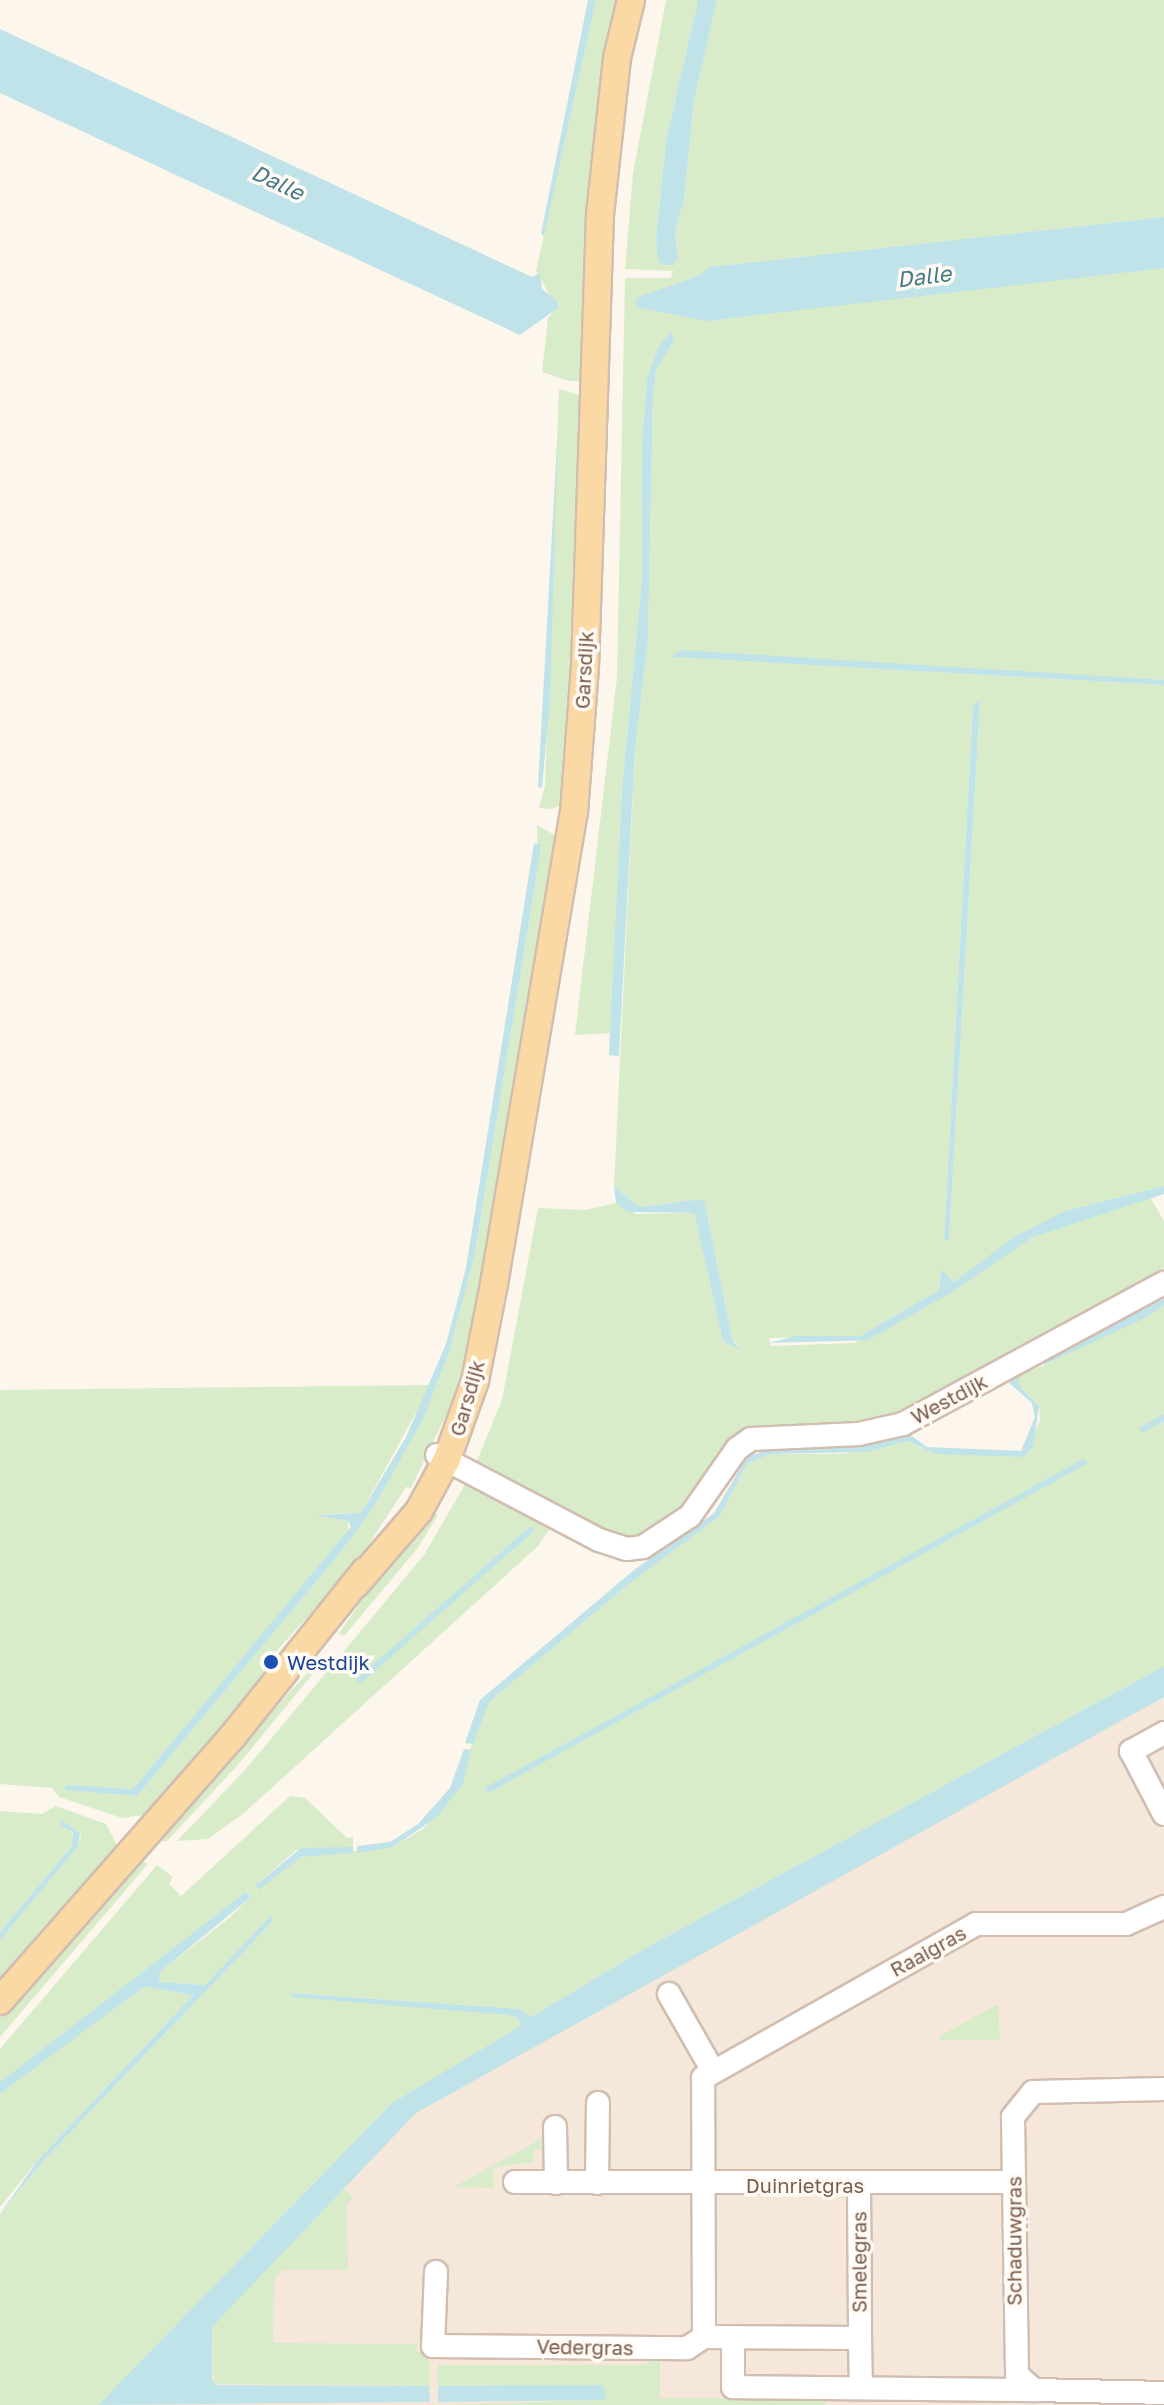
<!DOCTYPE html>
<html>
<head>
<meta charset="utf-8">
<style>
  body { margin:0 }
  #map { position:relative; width:1164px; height:2405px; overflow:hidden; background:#fdf6ec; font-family:"Golos Text",sans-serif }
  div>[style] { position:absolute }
  .residential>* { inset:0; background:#f5e8da }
  .green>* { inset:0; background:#d8ecc9 }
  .water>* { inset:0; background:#bfe3e8 }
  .stream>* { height:6px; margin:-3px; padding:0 3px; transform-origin:3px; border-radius:3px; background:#bfe3e8 }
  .roads { filter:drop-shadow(2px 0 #d1beb0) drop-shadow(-2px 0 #d1beb0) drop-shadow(0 2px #d1beb0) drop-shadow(0 -2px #d1beb0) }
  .minor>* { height:22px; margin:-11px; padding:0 11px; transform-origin:11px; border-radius:11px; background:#fff }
  .major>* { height:26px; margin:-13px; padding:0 13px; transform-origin:13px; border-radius:13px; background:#fbd9a5 }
  .dots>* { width:22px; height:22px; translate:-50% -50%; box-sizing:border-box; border:4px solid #fffaf3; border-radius:50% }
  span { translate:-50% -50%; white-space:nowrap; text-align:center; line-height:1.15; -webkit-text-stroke:7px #fffaf3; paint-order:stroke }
  .street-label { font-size:20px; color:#7a5c4d }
  .transit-label { font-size:20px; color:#164399 }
  .left { translate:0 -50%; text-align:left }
  .water-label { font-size:22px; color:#437c86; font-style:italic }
</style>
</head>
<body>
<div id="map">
  <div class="residential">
    <i style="clip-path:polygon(1164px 1691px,1164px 2405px,130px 2405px,421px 2107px)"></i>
  </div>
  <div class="green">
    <i style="clip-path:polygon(596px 0,624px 0,586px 374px,581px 381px,569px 381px,542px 372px,548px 318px,557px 308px,536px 271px)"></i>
    <i style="clip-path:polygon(evenodd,666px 0,698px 0,666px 141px,656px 238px,678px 258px,675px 232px,684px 200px,694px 101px,717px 0,1164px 0,1164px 217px,710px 267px,700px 275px,637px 298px,1051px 279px,1164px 268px,1164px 680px,672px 657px,1164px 685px,1164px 1186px,1065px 1211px,954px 1282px,941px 1269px,939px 1290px,860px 1336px,769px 1338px,771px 1346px,854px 1343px,1031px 1238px,1134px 1200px,1150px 1197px,1164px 1221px,1164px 1268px,893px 1414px,862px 1424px,769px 1428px,690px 1508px,630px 1544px,476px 1463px,502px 1400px,538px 1208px,585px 1210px,616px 1203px,636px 1214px,694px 1213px,723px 1341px,739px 1346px,732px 1339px,705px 1204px,700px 1199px,640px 1207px,614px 1187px,635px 748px,648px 641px,653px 396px,656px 370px,675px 339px,671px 332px,647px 379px,642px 439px,642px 578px,622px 789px,611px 1033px,575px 1035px,617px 678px,625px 278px,671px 278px,673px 271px,625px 269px,633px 173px,666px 0,980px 703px,949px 1240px,948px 1241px,944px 1240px,973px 704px,980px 703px)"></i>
    <i style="clip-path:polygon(559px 389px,583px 396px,578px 651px,562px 805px,551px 809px,539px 808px,545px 786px)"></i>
    <i style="clip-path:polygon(537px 825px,558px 837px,475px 1332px,448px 1411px,411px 1488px,406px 1487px,358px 1561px,261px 1668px,264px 1672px,225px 1731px,151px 1814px,122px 1818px,59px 1797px,52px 1788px,0 1784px,0 1390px,431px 1385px,361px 1513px,321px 1514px,348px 1521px,348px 1532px,133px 1789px,66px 1785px,64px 1790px,137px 1796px,340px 1553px,374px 1507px,423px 1418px,449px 1353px,475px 1253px,538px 867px)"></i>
    <i style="clip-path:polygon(1164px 1305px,1164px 1666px,651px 1945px,531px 2017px,520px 2009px,292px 1993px,508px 2015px,518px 2018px,522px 2027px,392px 2103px,98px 2405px,0 2405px,0 2214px,44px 2160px,274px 1920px,271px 1917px,205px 1985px,159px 1982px,160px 1972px,229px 1918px,251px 1897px,247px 1892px,0 2082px,0 2049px,157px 1865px,173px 1877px,169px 1884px,181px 1896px,290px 1796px,305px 1798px,347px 1838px,353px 1837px,353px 1847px,296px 1850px,255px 1886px,258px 1890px,300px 1857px,393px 1847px,423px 1829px,463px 1784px,475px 1729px,489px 1702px,624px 1588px,720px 1516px,747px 1464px,769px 1454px,843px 1454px,907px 1441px,921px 1448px,1023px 1457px,1040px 1420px,1039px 1406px,1020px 1387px,1016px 1374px,1045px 1365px)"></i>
    <i style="clip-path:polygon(467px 1481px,551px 1527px,538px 1546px,243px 1814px,208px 1839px,177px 1841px,245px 1770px,424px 1555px)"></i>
    <i style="clip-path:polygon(427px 1509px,438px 1515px,417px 1549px,344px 1636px,339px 1633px)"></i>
    <i style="clip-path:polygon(308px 1672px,312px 1675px,237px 1766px,166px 1842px,161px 1840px,161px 1832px)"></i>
    <i style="clip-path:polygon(56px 1806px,106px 1824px,117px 1845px,0 1989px,0 1940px,81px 1838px,80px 1833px,67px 1827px,75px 1837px,72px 1846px,0 1932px,0 1811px,42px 1814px)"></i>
    <i style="clip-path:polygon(139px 1859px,148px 1864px,0 2037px,0 2016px)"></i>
    <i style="clip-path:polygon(144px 1987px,193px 1995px,38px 2160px,0 2207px,0 2094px)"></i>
    <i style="clip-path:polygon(998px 2004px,1000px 2040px,940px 2040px,940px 2036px)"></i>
    <i style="clip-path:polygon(548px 2135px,548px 2149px,534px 2149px,534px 2162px,494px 2167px,494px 2188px,454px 2187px)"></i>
    <i style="clip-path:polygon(343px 2188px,353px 2197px,347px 2204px,348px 2270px,283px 2270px,274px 2279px,273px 2343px,417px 2344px,417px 2352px,429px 2352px,429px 2386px,214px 2384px,212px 2326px)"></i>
    <i style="clip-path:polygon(648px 2351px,660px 2351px,660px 2398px,825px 2398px,825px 2405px,438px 2405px,606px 2400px,602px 2385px,438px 2386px,438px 2365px,647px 2365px)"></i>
  </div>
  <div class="water">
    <i style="clip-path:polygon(588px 0,596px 0,544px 236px,541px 234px)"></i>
    <i style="clip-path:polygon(698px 0,717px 0,694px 101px,684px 200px,675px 232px,678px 258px,673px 265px,664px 265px,658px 262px,656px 238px,666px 141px)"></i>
    <i style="clip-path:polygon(0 29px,532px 277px,540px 273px,542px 289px,557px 301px,558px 308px,520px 335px,0 93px)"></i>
    <i style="clip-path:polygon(1164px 217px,1164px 268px,706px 321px,636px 307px,636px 298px,700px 275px,709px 267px)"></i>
    <i style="clip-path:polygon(671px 332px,675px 339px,656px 370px,653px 396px,648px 641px,635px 748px,619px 1056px,609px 1055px,622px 789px,642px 578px,642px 439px,647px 379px,659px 345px)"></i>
    <i style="clip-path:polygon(558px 425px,550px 700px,542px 788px,538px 787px)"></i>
    <i style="clip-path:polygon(681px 650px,1164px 680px,1164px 685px,671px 657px)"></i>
    <i style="clip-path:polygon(980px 702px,949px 1241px,944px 1240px,973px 704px)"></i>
    <i style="clip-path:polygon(534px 843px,541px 845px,538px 867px,475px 1253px,449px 1353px,423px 1419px,374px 1507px,340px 1553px,137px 1796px,64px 1790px,66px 1785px,133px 1789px,351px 1527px,348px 1521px,314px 1515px,361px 1513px,406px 1437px,446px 1344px,466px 1268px)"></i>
    <i style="clip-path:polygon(1164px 1186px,1164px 1194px,1031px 1238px,954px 1291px,868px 1340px,769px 1343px,795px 1336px,860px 1336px,939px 1290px,941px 1269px,954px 1282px,1014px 1237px,1065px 1211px)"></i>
    <i style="clip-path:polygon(614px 1187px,640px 1207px,701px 1199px,705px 1204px,732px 1339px,740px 1350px,723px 1341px,694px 1213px,629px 1212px,616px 1203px)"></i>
    <i style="clip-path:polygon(1164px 1299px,1164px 1305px,1147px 1317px,1044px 1365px,1042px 1360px)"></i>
    <i style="clip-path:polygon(1018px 1374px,1020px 1387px,1039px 1406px,1033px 1447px,1023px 1457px,936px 1454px,907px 1441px,867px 1452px,770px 1454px,747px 1464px,720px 1516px,624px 1588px,489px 1702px,473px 1744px,465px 1743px,480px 1700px,634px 1570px,714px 1513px,747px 1457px,770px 1449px,827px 1449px,909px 1434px,927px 1447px,1021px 1451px,1035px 1417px,1032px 1403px,1009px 1383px)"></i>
    <i style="clip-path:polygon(1164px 1666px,1164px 1697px,416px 2113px,212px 2327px,212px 2380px,217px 2385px,429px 2386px,430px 2402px,98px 2405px,392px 2103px,521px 2026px,518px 2018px,508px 2015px,292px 1997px,291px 1993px,520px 2009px,531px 2017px,651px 1945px)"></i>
    <i style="clip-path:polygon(464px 1749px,471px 1750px,463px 1784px,437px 1817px,393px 1847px,357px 1853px,357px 1846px,390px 1842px,418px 1824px,450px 1788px)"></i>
    <i style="clip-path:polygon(60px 1819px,80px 1833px,78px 1846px,0 1940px,0 1932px,72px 1846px,73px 1832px,60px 1825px)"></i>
    <i style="clip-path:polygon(353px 1847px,353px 1853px,301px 1857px,259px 1890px,255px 1886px,301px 1848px)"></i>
    <i style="clip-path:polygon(246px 1892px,251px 1897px,160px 1972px,159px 1982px,205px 1985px,271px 1916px,274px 1920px,44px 2160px,0 2214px,38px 2160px,193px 1995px,144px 1987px,0 2094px,0 2082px)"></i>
    <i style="clip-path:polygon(603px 2385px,606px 2400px,438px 2402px,438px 2386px)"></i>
  </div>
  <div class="stream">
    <i style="left:1143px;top:1429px;width:24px;rotate:-28deg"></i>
    <i style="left:360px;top:1680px;width:227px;rotate:-41.3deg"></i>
    <i style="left:489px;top:1789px;width:679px;rotate:-28.79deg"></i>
  </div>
  <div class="roads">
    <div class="minor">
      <i style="left:437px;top:1455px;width:183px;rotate:27.7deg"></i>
      <i style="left:599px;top:1540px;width:29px;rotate:18deg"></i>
      <i style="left:627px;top:1549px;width:16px;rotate:-7deg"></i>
      <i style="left:643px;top:1547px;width:56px;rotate:-33.4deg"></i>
      <i style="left:690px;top:1516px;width:82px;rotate:-55deg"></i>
      <i style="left:737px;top:1449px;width:17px;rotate:-36deg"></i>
      <i style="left:751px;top:1439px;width:108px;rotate:-2.7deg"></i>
      <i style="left:859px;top:1434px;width:45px;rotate:-12.8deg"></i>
      <i style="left:903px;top:1424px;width:297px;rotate:-28.4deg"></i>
      <i style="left:1164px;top:1733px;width:38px;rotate:151deg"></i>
      <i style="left:1131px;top:1751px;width:71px;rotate:62.4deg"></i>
      <i style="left:669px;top:1994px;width:89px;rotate:60.3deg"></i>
      <i style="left:1164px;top:2089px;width:131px;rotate:178.7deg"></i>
      <i style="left:1033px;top:2092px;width:32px;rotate:129deg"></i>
      <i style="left:1013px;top:2117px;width:258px;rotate:89.1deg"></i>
      <i style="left:1017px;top:2375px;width:23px;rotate:41deg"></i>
      <i style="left:1034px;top:2390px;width:130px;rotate:1.3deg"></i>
      <i style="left:555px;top:2127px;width:56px;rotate:89deg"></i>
      <i style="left:515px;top:2182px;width:499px"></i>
      <i style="left:597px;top:2183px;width:80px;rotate:-89.3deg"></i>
      <i style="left:859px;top:2185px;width:153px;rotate:89.6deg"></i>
      <i style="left:436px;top:2272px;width:74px;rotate:92.3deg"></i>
      <i style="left:433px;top:2346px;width:254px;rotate:0.5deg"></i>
      <i style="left:687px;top:2348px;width:20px;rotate:-33deg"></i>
      <i style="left:704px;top:2337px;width:156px;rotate:0.4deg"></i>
      <i style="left:860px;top:2338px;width:50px;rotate:88.9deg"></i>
      <i style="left:704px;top:2337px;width:259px;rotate:-90.2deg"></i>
      <i style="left:703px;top:2078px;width:313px;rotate:-29.4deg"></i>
      <i style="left:976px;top:1924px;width:150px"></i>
      <i style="left:1126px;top:1924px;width:42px;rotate:-24.1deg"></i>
      <i style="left:733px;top:2339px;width:48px;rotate:90deg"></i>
      <i style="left:733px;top:2387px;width:301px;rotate:0.6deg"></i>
    </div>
    <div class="major">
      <i style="left:356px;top:1584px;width:96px;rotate:-49.2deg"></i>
      <i style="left:419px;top:1511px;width:59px;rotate:-61.7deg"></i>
      <i style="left:447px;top:1459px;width:83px;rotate:-70.3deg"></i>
      <i style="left:475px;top:1381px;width:99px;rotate:-78.9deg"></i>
      <i style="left:494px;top:1284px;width:478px;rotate:-80.4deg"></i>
      <i style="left:574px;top:813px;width:146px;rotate:-85.7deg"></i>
      <i style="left:585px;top:667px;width:452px;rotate:-88.1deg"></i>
      <i style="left:600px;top:215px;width:158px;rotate:-83.8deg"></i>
      <i style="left:617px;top:58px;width:60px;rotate:-76.4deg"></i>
      <i style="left:0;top:2001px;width:351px;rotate:-48.7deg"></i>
      <i style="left:232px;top:1737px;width:213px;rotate:-51.3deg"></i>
    </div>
  </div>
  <div class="dots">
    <i style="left:271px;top:1662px;background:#1a4fb4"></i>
  </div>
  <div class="street-label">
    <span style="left:584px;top:670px;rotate:-87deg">Garsdijk</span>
    <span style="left:467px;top:1398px;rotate:-74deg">Garsdijk</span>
    <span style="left:949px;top:1399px;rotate:-28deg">Westdijk</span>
    <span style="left:928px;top:1951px;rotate:-29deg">Raaigras</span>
    <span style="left:805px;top:2185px">Duinrietgras</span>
    <span style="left:1014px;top:2241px;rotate:-90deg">Schaduwgras</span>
    <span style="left:859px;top:2262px;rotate:-90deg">Smelegras</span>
    <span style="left:585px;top:2347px;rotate:1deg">Vedergras</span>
  </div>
  <div class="transit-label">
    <span class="left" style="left:287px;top:1662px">Westdijk</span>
  </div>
  <div class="water-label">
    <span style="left:278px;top:182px;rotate:25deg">Dalle</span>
    <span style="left:924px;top:276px;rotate:-7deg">Dalle</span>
  </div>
</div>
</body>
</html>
